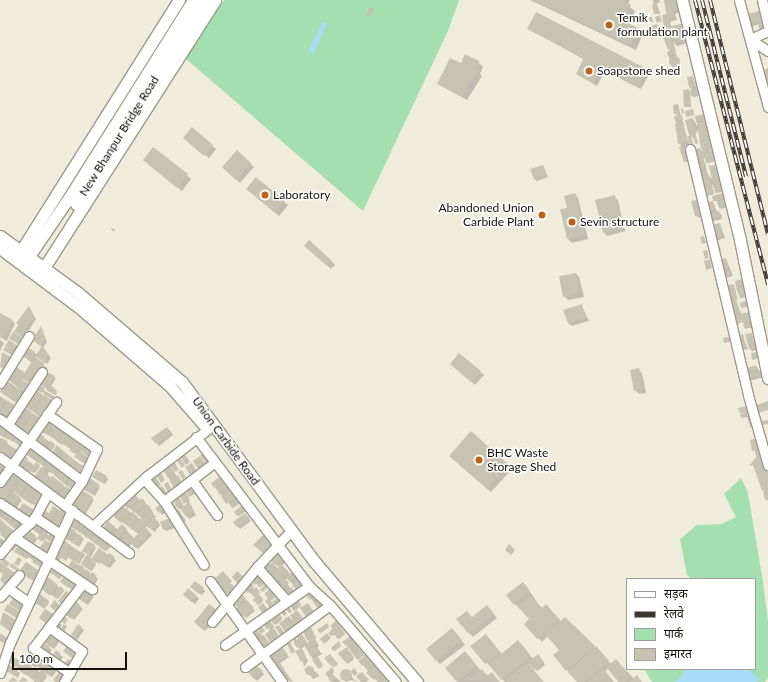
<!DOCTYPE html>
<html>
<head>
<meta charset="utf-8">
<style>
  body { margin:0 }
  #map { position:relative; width:768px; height:682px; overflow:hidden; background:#f0ecdb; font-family:Lato,"Noto Sans Devanagari",sans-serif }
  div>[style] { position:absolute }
  .green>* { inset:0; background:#a4dfb2 }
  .water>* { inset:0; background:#a6dcf5 }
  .shadow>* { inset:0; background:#0003 }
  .building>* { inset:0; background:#c7c3b2 }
  .round { border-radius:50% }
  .roads { filter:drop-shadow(1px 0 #9e9a8b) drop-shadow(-1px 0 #9e9a8b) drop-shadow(0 1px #9e9a8b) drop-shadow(0 -1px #9e9a8b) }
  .minor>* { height:9px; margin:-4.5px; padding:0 4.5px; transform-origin:4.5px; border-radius:4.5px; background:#fff }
  .tertiary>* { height:11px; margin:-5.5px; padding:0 5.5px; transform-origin:5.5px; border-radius:5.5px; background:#fff }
  .rail>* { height:4px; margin-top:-2px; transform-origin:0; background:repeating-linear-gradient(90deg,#fff 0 8px,#3b3931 0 16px); box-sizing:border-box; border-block:1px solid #3b3931 }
  .dots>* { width:11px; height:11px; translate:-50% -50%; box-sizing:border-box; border:2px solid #fff; border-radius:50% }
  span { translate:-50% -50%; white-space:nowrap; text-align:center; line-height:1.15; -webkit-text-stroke:3px #fff; paint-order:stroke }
  .poi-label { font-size:12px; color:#11100a }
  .left { translate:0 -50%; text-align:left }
  .right { translate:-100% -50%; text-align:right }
  .street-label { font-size:12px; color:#11100a }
  .legend { position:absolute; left:626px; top:578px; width:130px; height:92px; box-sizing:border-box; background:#fff; border:1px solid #a09f9d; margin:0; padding:5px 7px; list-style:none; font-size:12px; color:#11100a }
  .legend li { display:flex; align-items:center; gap:8px; height:20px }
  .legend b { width:20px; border:1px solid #a09f9d }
  .scale { position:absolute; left:12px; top:652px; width:115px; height:18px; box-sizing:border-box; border:2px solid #11100a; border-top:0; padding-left:5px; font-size:12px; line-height:14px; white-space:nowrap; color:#11100a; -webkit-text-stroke:3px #fff; paint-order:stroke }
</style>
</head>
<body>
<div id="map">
  <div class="green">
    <i style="clip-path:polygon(224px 0,459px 0,448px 31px,363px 211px,186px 59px)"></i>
    <i style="clip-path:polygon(741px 478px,748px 493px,763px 582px,768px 621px,768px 678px,765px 682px,652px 682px,644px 669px,755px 669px,755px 579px,691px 579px,687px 575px,680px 539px,697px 525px,722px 524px,736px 517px,724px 494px)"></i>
  </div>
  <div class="water">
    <i style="clip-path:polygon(323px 22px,327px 24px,313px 54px,308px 52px)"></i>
    <i style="clip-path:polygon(687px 669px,748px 669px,760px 679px,757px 682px,676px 682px)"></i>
  </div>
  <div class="shadow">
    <i style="clip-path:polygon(530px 0,630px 0,627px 5px,635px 11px,629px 25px,643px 34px,636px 50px)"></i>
    <i style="clip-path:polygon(653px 0,659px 0,660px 2px,656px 4px,660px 14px,655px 14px)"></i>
    <i style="clip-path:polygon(665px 0,682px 11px,675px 14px,677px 20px,670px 22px,671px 27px,680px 25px,683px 27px,688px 43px,677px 46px,673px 41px,679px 66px,671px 66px,668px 52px,671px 52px,664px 36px,672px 34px,669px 28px,665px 28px,667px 14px)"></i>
    <i style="clip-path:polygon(761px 11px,768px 28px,759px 24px,751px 27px,748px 25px)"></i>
    <i style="clip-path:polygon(649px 17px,652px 17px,653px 22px,650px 22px)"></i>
    <i style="clip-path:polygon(529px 29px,646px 70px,650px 73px,641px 89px,605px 71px,597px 86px,577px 74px,585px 60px)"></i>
    <i style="clip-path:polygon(478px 62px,483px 67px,480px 74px,482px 76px,467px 100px,438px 84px,461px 65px)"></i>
    <i style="clip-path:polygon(768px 69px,768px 92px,764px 84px,768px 83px,765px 80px)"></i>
    <i style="clip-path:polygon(693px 77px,699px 96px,693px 97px,690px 94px,691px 107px,686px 107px,688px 90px,691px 93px,693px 90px,689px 87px)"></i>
    <i style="clip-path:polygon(678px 105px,688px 142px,693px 119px,698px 127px,696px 117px,705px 116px,707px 137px,715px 161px,708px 163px,702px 153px,708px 175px,713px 180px,717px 167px,723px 192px,716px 193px,714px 185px,712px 185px,714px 194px,706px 196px,696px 162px,700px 149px,703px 153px,698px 130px,695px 135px,698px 144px,696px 143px,691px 134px,693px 145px,688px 142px,689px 145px,685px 145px,690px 162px,684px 162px,676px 121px)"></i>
    <i style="clip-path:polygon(681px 108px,683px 109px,684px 114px,682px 113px)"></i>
    <i style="clip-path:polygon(192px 129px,216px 149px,209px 158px,188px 141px)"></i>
    <i style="clip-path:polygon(153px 148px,191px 179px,182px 191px,148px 164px)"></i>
    <i style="clip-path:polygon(250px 163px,254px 167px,240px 183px,227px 171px)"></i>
    <i style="clip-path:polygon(543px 166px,548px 177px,537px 181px,534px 179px)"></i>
    <i style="clip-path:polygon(251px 192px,284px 202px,288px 205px,279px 216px)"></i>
    <i style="clip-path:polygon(575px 194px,578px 198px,588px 239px,572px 243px,568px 239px,561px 210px,568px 208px)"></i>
    <i style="clip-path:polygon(723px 195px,727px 207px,721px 209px,718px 201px,714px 201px)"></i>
    <i style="clip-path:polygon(614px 197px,618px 200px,622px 219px,614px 221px,615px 224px,621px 222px,626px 231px,607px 236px,604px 232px)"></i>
    <i style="clip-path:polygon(692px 202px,706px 215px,698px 218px)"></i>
    <i style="clip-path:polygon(713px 202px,717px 212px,721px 214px,722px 219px,713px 221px,711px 219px,709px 212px)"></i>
    <i style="clip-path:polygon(720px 224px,725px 238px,716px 241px,711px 226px)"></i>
    <i style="clip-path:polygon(112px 228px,115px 230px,114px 232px,111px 229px)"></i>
    <i style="clip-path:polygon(718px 242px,721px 250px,718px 250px,716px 243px)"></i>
    <i style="clip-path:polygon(309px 249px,331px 261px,335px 265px,331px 269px)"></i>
    <i style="clip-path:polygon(726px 259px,733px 276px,724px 278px,725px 273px,722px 270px)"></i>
    <i style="clip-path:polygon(576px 274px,579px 277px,584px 297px,568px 300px,564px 296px)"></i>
    <i style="clip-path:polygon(744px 281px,747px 297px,741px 298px,736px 282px)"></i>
    <i style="clip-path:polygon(734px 286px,737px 299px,735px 300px,742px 315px,748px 314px,750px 316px,753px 328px,746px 328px,741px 315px,741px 323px,735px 324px,732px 301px,726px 287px)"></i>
    <i style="clip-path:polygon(581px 305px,589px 321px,572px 326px,568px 323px)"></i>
    <i style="clip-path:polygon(29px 308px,36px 319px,28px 332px,30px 334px,20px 336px,26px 342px,23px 347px,11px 339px,21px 337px,15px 332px,19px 325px,17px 323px)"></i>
    <i style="clip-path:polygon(0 314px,15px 323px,7px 341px,0 337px)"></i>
    <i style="clip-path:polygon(41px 328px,47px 342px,43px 348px,51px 358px,47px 364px,36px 356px,35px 358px,47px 368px,45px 372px,56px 379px,51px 386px,57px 393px,56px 395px,38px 382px,37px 384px,53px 399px,23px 378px,22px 380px,44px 397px,45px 419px,0 391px,6px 381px,29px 396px,10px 381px,23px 372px,25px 374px,32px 363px,22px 355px,35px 353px,37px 355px,42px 347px,33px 340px)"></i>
    <i style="clip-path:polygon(751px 334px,757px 350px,752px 351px,750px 349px)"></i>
    <i style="clip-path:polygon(742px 335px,748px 349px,741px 350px,739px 348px)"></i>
    <i style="clip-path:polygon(0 340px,4px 343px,0 351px)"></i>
    <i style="clip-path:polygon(756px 366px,763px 377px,750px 381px,747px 373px)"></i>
    <i style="clip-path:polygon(455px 367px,480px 372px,484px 375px,475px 385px)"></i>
    <i style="clip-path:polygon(638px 369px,642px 373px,646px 393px,639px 394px,635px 390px)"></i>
    <i style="clip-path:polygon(0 397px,40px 419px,32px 437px,0 416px)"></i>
    <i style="clip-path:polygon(768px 403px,768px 410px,758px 413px)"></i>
    <i style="clip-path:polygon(0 423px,19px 435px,14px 442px,0 435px)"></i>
    <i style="clip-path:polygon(51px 424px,54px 427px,51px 430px,57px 425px,82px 447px,80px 452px,90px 460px,86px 465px,71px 449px,43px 432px)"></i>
    <i style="clip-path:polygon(169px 430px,173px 435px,159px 446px,153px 439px)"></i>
    <i style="clip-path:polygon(43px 437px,55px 446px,50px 453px,36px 444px)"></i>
    <i style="clip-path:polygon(0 438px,18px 452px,14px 464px,0 452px)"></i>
    <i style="clip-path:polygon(751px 440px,757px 440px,758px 452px,768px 477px,768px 502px,755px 465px,751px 465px,757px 457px)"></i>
    <i style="clip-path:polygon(30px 445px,73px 476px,67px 486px,55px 474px,49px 472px,47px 475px,66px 488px,60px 496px,36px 477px,44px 466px,27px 455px)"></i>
    <i style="clip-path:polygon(57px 446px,84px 468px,82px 471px,73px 468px,81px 474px,79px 477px,54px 456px)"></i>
    <i style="clip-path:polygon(23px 457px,34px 467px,37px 464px,40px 467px,35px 473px,31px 470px,28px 474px,20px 466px)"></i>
    <i style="clip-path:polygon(455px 459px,508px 465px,512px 469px,491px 492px)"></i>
    <i style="clip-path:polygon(0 465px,7px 469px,0 483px)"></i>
    <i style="clip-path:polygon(171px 467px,177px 477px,170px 479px,163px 469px)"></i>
    <i style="clip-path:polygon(19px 477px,40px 491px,31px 504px,14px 491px,13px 493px,22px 500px,15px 510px,5px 504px,0 489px)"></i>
    <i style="clip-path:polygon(106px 477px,108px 479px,105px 484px,96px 479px)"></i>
    <i style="clip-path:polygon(221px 477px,240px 503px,233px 508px,215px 487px)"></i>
    <i style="clip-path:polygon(98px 485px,100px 487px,95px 496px,85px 490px)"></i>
    <i style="clip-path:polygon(183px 490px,196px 515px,189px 519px,182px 508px,179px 509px,173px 498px,179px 498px,184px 507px,187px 505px)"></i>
    <i style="clip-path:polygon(133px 494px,153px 511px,151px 512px,156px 517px,154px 519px,160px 525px,155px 532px,147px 526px,145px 528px,152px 535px,138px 549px,132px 543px,129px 547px,121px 540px,120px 542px,106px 531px,109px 522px,118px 530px,122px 525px,134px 539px,139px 534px,115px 517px,121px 505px,139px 519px,143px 519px,124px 503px)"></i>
    <i style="clip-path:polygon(92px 498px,94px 500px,84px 516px,70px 506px)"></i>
    <i style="clip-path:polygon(171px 500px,186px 521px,181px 524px,167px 501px)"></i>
    <i style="clip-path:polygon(0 505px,25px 524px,17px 530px,0 517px)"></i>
    <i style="clip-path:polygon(243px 506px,247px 510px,239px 516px,235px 512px)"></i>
    <i style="clip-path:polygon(54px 507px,76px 522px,78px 519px,111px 545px,107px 551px,71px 526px,70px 528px,84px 539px,79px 547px,66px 538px,71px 530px,65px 526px,51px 527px,49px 514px)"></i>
    <i style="clip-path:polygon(157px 508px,169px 510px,162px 515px)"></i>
    <i style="clip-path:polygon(247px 516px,251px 521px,240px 529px,234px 523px)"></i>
    <i style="clip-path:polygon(173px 519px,178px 527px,166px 531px,164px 529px)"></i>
    <i style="clip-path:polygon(0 521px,8px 527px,2px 534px,0 532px)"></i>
    <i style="clip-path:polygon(29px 526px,46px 527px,43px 531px,49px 536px,50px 541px,46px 538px,44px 540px,52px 545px,38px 538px,32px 547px,22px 540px,35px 537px,38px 539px,40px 535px)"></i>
    <i style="clip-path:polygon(0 538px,6px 542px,13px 541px,18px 544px,13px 551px,0 544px)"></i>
    <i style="clip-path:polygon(61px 540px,85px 555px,79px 564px,68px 557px,66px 561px,61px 557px,58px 563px,54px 560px)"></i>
    <i style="clip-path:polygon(20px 544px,31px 552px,29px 556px,34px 552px,44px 560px,43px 568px,29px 557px,27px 559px,15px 552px)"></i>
    <i style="clip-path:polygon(94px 546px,96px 548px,90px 558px,96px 565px,92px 571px,82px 564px)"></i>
    <i style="clip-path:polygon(272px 551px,286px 561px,282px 566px,290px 574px,294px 571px,301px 581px,294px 585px,287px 578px,285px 580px,301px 606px,294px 611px,261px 567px,266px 562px,278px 569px,280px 567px,268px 556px)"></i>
    <i style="clip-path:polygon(106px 554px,116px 560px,110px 568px,94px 559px)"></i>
    <i style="clip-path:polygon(76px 564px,98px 579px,93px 587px,69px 572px)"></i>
    <i style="clip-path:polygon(49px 565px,63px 574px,60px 579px,48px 571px)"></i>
    <i style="clip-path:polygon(223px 572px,232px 581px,223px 589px,214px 580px)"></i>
    <i style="clip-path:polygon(255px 573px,262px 581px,267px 581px,261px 587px,250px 579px)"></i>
    <i style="clip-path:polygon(65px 575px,94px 596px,88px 605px,78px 598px,78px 593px,63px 584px)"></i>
    <i style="clip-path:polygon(249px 582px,263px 601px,259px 605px,255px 600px,257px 598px,243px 588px)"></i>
    <i style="clip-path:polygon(525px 585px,542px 609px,549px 609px,561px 622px,565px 618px,611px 664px,618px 662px,634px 679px,637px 677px,642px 682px,619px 682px,608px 668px,605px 672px,614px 682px,578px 682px,567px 670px,560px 650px,548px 636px,542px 642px,525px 624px,530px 619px,515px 604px)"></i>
    <i style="clip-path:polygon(57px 586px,64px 591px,58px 599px,40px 587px)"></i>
    <i style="clip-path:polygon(193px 589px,203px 589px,205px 591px,202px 595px)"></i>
    <i style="clip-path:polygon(272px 589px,279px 595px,270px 601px,274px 607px,272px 608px,266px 594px)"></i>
    <i style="clip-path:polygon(312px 590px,325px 603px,319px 608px,307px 594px)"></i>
    <i style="clip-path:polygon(240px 593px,255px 611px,246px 618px,232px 600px)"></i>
    <i style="clip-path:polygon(42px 596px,49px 603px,45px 608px,35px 603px)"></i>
    <i style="clip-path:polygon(196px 596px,199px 599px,195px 604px,186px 597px)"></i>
    <i style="clip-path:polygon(73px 600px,83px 609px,74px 620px,64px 611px)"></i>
    <i style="clip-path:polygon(287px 604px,292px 612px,289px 613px,283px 605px)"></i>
    <i style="clip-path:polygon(210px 605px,220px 614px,205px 631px,195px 622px)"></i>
    <i style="clip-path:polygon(282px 607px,287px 614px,284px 616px,279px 609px)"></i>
    <i style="clip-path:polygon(490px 610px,497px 618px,473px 637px,458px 619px,472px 618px)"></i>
    <i style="clip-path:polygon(278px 611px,282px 619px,276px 625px,269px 616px)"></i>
    <i style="clip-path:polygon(evenodd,297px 611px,304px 621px,298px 626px,294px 623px,308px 644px,310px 642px,301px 628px,310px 626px,316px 638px,314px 639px,319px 646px,317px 648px,322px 654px,317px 657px,323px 666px,319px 669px,305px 646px,301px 649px,308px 661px,304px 667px,301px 650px,281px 623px,289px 617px,294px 622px,291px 615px,297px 611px,295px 631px,298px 639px,297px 640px,293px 634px,295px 631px)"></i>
    <i style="clip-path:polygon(4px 613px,16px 621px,15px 627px,13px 625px,11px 632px,0 624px)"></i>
    <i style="clip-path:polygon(267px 617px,274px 627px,272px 629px,279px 644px,289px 657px,279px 664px,293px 682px,286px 680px,273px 658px,257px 637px,256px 629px,273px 648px)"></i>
    <i style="clip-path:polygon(55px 620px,62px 625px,59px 630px,53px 627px)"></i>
    <i style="clip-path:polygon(336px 623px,345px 634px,339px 639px,335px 634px,332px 636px,329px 633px)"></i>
    <i style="clip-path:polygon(326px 624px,329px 627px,321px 633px,319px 630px)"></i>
    <i style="clip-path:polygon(81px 628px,84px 630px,76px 642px,73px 640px)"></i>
    <i style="clip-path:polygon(49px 630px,61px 639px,54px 649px,44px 642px)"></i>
    <i style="clip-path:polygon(456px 633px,465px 645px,440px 664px,437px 661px)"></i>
    <i style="clip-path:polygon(350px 637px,360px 650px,390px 682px,379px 682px,374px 678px,363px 665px,364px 655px,358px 660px,344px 642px)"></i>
    <i style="clip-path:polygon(288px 639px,295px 652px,293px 653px,284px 640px)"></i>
    <i style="clip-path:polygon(489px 639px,502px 654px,518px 641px,533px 659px,540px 658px,545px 665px,537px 671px,530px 663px,528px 665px,543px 682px,505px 682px,472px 647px)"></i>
    <i style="clip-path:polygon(40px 642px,52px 650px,48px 656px)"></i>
    <i style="clip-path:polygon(338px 643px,341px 646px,335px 651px,332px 648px)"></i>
    <i style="clip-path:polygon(347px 649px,354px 659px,348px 664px,341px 656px)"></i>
    <i style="clip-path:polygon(evenodd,32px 651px,58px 669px,52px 677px,43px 670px,47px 677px,43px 682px,36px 682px,7px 660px,24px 666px,26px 663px,34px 669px,35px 667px,28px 661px,32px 651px,38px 665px,42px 670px,40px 673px,35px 668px,38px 665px)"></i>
    <i style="clip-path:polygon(56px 652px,63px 657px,58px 664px)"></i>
    <i style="clip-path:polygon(469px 656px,481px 671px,499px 682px,458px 682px,446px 668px)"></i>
    <i style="clip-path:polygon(332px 657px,338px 664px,334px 667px,332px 665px)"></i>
    <i style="clip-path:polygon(6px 665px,20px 673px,18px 678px,4px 669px)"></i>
    <i style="clip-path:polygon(310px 666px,319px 676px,314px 679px,304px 669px)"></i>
    <i style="clip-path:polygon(257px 667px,264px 674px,257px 681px,250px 674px)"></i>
    <i style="clip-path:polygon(332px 669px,334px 672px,332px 674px,341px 682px,333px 682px,329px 678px,326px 674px)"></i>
    <i style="clip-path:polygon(346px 669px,354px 680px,359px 682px,351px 680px,346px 682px,340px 674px)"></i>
  </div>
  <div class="building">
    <i style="clip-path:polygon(534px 0,622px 0,631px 5px,623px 21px,638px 28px,630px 45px)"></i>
    <i style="clip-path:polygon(664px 0,681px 0,680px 9px,673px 11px,675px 17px,669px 19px,671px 26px,681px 24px,682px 29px,669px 32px,667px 27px,664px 28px,662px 15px,666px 14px)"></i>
    <i style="clip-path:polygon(657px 4px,660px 13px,654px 14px,652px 5px)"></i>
    <i style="clip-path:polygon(370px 7px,374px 9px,370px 17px,366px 15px)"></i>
    <i style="clip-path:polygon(762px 10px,765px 20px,747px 26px,744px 15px)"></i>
    <i style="clip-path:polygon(536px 12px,647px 69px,638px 86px,601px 68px,593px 83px,576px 74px,584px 58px,527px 29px)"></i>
    <i style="clip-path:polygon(660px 15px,662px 21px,657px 23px,655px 17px)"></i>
    <i style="clip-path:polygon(764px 21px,767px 29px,760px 32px,758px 23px)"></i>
    <i style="clip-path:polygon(657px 24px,659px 30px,652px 33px,650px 26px)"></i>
    <i style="clip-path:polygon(683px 29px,686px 40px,674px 44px,671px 33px)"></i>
    <i style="clip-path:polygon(670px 33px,674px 48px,668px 50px,662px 35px)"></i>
    <i style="clip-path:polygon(675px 49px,676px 54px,668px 56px,667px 52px)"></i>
    <i style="clip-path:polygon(465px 54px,479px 61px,475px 69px,478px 70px,462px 96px,437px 84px,450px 58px,461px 63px)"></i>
    <i class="round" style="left:668.5px;top:55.5px;width:11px;height:11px"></i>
    <i style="clip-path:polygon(768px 68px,768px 80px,764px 81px,761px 71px)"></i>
    <i style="clip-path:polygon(693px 76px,695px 86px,689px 87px,687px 77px)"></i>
    <i style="clip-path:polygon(698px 88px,699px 95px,691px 96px,690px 90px)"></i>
    <i style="clip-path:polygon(689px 89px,691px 106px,684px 107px,683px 90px)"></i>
    <i style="clip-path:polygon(678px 104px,680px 114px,674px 114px,673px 105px)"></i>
    <i style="clip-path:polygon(693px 109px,694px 115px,686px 117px,685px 111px)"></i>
    <i style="clip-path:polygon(704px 114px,706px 120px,696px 122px,695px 116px)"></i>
    <i style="clip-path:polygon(682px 115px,683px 120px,675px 121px,674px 116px)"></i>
    <i style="clip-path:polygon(693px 118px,695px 128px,690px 129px,695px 128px,696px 134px,689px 135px,685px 120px)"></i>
    <i style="clip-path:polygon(683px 121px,687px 143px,678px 144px,675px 123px)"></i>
    <i style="clip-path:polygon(705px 121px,711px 147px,701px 149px,697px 123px)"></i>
    <i style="clip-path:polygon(192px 127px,213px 145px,204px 156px,183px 138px)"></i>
    <i style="clip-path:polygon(696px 135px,698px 143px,695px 144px,693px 136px)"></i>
    <i style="clip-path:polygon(687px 136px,691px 136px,693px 144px,689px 145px)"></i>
    <i style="clip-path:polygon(687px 146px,689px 161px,684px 162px,679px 147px)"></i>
    <i style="clip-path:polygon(153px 147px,188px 174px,177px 188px,143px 160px)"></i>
    <i style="clip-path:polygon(700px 148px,702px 154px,702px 150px,711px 148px,715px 161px,706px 163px,705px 156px,704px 161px,695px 163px,691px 150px)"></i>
    <i style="clip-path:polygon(237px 150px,251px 163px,236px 180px,222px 167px)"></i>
    <i style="clip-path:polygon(705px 162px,706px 168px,697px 170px,696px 164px)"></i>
    <i style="clip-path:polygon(543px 165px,547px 175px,534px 179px,530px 169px)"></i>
    <i style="clip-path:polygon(716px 165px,723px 191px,715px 193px,709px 166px)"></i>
    <i style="clip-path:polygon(706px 169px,707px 174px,698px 176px,697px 171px)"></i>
    <i style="clip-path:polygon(708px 174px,710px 183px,700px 185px,698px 177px)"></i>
    <i style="clip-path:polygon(256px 177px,285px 201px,275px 213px,246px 189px)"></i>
    <i style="clip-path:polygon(711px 184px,714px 193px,704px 196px,702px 186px)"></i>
    <i style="clip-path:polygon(575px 193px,585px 235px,567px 239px,560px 209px,567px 208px,564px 196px)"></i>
    <i style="clip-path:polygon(723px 193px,724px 199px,713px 201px,712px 196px)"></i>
    <i style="clip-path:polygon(615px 195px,619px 215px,611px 217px,613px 223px,621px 221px,623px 228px,603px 233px,595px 200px)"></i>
    <i style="clip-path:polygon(701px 199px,704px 213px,695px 216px,691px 201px)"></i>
    <i style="clip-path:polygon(726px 199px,727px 206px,719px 208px,717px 202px)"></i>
    <i style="clip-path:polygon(713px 201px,715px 211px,708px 212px,706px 203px)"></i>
    <i style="clip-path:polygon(719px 211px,720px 217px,710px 219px,708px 213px)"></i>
    <i style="clip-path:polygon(720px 223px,723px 236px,713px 239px,710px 225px)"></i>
    <i style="clip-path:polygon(704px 236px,706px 243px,702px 244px,700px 237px)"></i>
    <i style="clip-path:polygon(309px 240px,332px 261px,327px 266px,304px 246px)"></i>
    <i style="clip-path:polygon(707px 250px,709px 258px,705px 259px,703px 251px)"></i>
    <i style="clip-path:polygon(726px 258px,728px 269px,721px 270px,719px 259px)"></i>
    <i style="clip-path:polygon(710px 259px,712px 268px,706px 270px,704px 261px)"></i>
    <i style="clip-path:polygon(731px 270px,732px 275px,723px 278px,721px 273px)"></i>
    <i style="clip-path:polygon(576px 273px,580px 293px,563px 297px,559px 276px)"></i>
    <i style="clip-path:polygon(743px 279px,745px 285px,736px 287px,735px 281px)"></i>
    <i style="clip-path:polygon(733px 284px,735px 288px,726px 290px,725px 286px)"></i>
    <i style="clip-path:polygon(744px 286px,747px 296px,740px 298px,736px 288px)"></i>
    <i style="clip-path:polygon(735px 288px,737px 298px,729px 300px,727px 291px)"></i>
    <i style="clip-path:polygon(736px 299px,740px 313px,732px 315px,728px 301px)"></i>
    <i style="clip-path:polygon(748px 300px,750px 306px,741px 308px,740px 303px)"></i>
    <i style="clip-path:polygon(582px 304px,586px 318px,568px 323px,563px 310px)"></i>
    <i style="clip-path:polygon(29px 306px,34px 316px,26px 329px,16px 323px)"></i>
    <i style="clip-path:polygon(748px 312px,750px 321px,742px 323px,740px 314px)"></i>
    <i style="clip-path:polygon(0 313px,13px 320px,4px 339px,0 337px)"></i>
    <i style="clip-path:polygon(739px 314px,741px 322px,733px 324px,731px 316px)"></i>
    <i style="clip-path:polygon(751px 322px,752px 327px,745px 329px,743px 324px)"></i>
    <i style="clip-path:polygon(18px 325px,28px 331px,24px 338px,14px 332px)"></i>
    <i style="clip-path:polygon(41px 326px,46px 339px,41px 346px,32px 340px)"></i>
    <i style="clip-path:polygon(13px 332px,24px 339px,20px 345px,9px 339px)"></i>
    <i style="clip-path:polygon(752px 333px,755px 348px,749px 349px,745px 334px)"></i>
    <i style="clip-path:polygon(743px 334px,746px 347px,738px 348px,735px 336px)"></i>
    <i style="clip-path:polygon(733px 336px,734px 341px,724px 343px,723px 338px)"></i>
    <i style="clip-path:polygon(9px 340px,20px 347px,13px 356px,3px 350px,5px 347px,10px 350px,5px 346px)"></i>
    <i style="clip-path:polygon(26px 346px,35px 352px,30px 361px,21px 355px)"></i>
    <i style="clip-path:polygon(42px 346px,49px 355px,45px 363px,35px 356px)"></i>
    <i style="clip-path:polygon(2px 352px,12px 358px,5px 369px,0 367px)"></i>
    <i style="clip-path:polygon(758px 352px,759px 358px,752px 360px,751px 353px)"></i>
    <i style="clip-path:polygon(459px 353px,481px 371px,471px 382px,450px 364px)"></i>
    <i style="clip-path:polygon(35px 357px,44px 363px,31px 384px,21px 378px)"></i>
    <i style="clip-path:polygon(756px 365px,758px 370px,746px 373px,744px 369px)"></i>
    <i style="clip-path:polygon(15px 366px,24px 372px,16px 384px,7px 379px)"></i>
    <i style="clip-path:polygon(639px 368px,643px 389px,634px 391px,630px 370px)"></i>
    <i style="clip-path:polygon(45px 371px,55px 376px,46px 388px,37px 382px)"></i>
    <i style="clip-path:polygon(760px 371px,762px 375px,747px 379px,745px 375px)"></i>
    <i style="clip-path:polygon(21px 379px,31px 385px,25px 394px,16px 387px)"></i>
    <i style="clip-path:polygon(5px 380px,15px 386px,12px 392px,15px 388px,25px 395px,18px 404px,0 392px)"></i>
    <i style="clip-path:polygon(36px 383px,45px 388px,42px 393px,33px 388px)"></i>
    <i style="clip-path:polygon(50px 384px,57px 391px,55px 395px,46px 390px)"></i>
    <i style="clip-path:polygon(33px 388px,43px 395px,33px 411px,23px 405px)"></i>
    <i style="clip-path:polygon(45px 391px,54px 396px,52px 399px,43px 394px)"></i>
    <i style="clip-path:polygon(44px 395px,53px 401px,42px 418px,33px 412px)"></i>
    <i style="clip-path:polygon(0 396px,6px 400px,0 410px)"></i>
    <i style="clip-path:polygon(8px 401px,17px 407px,7px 422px,0 417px,0 412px)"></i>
    <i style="clip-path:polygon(768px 401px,768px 409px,757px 413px,754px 406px)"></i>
    <i style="clip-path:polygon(22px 406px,32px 412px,21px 429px,11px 423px)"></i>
    <i style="clip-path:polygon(749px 406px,754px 426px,750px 427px,747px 417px,741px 418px,740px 414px,745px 413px,740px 413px,738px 408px)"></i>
    <i style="clip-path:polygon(32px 413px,41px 418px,30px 435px,22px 430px)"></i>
    <i style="clip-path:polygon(46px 420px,52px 424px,45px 434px,39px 430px)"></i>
    <i style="clip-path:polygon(768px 420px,768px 424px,759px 426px,758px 422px)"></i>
    <i style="clip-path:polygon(3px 423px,9px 427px,3px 437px,0 435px,0 428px)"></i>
    <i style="clip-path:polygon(57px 424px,64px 428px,56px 440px,49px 435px)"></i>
    <i style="clip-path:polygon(167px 427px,172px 433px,156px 444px,151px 438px)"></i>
    <i style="clip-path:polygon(10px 428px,17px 432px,12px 441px,5px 436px)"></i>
    <i style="clip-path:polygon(64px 429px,75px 438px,69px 448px,64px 444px,66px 439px,62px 445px,56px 441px)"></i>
    <i style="clip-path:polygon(471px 431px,509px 465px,487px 489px,449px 456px)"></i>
    <i style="clip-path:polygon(38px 433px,44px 436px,38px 446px,32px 442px)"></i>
    <i style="clip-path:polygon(18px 436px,25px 441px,21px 447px,14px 442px)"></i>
    <i style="clip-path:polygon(2px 438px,8px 442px,1px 452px,0 441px)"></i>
    <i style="clip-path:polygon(44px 438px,48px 441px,43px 450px,38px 447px)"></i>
    <i style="clip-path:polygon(757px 438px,757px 450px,752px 451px,750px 440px)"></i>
    <i style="clip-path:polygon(50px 441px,55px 444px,49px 453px,45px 450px)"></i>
    <i style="clip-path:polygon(75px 441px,81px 445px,75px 454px,69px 450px)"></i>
    <i style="clip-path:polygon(30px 443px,36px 447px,29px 456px,24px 452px)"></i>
    <i style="clip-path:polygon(7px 444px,19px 451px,11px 463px,1px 453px)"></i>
    <i style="clip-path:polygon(57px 445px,72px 460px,84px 466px,81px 471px,74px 468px,81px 472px,78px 477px,56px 459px,61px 450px,56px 457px,51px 454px)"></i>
    <i style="clip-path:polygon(82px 445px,93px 453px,90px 458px,79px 450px)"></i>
    <i style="clip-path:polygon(36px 448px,41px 451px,36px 459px,31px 456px)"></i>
    <i style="clip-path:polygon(79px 451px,88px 457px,84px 463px,74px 457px)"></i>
    <i style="clip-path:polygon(761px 451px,761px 455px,758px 457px,764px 456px,767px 472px,762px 473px,768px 472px,768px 490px,762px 491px,753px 465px,762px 463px,749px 466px,756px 457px,755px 452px)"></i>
    <i style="clip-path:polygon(42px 452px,47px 456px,42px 465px,36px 461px)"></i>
    <i style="clip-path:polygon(183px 452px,190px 462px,186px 465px,179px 455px)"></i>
    <i style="clip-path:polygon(204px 452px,211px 461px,206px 464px,200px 455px)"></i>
    <i style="clip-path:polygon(23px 455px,28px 459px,22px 468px,16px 464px)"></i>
    <i style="clip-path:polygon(178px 456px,185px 465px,182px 468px,175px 458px)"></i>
    <i style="clip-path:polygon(200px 456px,206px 465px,199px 470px,193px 461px)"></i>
    <i style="clip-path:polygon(49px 457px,54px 460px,48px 471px,42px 467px)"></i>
    <i style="clip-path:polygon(173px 460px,179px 470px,175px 472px,169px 463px)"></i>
    <i style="clip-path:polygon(29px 461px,34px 465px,27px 473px,22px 470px)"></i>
    <i style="clip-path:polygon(55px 461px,60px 465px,54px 473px,48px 470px)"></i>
    <i style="clip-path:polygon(36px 462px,40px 465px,34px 473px,30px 471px)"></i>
    <i style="clip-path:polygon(192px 463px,198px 473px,191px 477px,185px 467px)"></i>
    <i style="clip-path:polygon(169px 464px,175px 474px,168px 478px,162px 468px)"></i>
    <i style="clip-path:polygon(60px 465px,71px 473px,64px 484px,54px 475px)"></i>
    <i style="clip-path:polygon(41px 467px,46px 471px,42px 477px,45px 473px,50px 477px,45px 484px,52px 476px,64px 485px,57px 494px,50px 489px,53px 485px,49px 490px,34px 477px)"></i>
    <i style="clip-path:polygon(96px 470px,107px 476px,103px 483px,92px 477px)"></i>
    <i style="clip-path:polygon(182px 470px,186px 478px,183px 480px,178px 472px)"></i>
    <i style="clip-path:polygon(11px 471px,20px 477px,3px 503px,0 501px,0 487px)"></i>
    <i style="clip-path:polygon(160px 471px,165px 480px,161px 483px,156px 474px)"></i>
    <i style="clip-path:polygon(73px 474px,78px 479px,72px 489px,66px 485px)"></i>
    <i style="clip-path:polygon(178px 475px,183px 484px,175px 490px,169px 479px)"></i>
    <i style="clip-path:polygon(155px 476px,161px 485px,156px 488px,151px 479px)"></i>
    <i style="clip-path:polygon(221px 476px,225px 481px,214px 488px,211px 483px)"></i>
    <i style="clip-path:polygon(88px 477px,99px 484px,92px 494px,81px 488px)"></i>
    <i style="clip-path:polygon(20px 478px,28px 483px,20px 496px,12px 491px)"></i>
    <i style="clip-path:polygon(31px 482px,39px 488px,29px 503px,21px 497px)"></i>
    <i style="clip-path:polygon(168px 482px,172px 491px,168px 493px,164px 484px)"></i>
    <i style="clip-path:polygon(226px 482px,230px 488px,220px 495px,216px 489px)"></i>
    <i style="clip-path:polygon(66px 486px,72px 491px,65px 501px,58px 497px)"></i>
    <i style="clip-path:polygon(162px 486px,168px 495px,163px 498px,157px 489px)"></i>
    <i style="clip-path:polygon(190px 486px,195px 494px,189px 497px,185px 489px)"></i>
    <i style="clip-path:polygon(80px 489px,93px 497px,88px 505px,80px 501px,88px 505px,82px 515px,69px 506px)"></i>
    <i style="clip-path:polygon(184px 489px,190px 500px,184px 504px,178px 492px)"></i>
    <i style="clip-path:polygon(39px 490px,46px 494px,38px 507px,31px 503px)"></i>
    <i style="clip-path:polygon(230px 490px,235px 498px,226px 504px,221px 496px)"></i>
    <i style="clip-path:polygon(768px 491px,768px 500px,765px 500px,763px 492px)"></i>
    <i style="clip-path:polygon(13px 492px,20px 497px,12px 509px,5px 504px)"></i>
    <i style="clip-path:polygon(133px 493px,139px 499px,128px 509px,122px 502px)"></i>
    <i style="clip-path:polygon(177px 494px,183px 504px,177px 507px,171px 497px)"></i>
    <i style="clip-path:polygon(142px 498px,146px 503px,134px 513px,130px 509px)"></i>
    <i style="clip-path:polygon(238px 499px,240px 502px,232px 508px,229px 504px)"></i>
    <i style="clip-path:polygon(164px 502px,167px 508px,159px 513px,155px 508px)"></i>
    <i style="clip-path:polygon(23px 503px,34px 510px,28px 519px,17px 512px)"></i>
    <i style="clip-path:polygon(189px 503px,194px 512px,186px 517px,180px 508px)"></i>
    <i style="clip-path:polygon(121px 504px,130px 512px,121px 523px,112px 515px)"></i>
    <i style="clip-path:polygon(147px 504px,151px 508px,141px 518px,137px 514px)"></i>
    <i style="clip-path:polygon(243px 504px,247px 508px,237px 516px,234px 512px)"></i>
    <i style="clip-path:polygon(53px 506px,58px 509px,48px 525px,36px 517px,42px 509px,49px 513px)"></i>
    <i style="clip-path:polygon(61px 507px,70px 511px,59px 531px,50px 526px)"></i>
    <i style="clip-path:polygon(8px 509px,11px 511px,5px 520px,2px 518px)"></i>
    <i style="clip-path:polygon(178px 509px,184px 518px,178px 523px,172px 513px)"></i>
    <i style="clip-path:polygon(150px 510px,154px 514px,137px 533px,130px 528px,139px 518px,144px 522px,141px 519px)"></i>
    <i style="clip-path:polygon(132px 512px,138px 517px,130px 527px,123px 522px)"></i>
    <i style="clip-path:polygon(11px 513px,15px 515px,10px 524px,6px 521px)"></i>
    <i style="clip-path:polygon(245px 513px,249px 518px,237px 527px,233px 522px)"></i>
    <i style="clip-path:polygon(17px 515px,20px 518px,14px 528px,10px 525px)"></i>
    <i style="clip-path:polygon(77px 517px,82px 520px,76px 530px,71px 527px)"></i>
    <i style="clip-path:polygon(153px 517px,159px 522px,152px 530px,146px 526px)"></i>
    <i style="clip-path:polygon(173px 517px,176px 525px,163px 530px,160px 522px)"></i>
    <i style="clip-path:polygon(36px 518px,44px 524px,38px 533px,28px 526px)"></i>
    <i style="clip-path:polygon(0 519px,6px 524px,0 532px)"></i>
    <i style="clip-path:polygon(84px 521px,89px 524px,82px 534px,77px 531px)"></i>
    <i style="clip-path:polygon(108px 521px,115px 527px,109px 534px,102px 529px)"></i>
    <i style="clip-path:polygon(122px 524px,127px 529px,117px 541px,111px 536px)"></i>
    <i style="clip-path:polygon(7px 525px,14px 531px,7px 540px,0 535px)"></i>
    <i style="clip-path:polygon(90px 526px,95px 530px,89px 539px,84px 536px)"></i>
    <i style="clip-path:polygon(144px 526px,150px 532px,136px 548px,129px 542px,126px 546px,120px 540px,127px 532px,134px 538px)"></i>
    <i style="clip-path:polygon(26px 528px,36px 536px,29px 546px,19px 538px)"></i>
    <i style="clip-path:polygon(71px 528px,76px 531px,69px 541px,64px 538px)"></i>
    <i style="clip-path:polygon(43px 529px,48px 533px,42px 542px,37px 538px)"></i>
    <i style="clip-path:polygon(52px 530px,58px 534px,52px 543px,46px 539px)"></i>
    <i style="clip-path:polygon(96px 531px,106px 537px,100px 547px,90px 540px)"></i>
    <i style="clip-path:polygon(76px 533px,82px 536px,76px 545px,71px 542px)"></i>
    <i style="clip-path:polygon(265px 533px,275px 544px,264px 554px,253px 545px)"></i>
    <i style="clip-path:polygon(61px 539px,67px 542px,56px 561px,50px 558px)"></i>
    <i style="clip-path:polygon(45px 540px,53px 544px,45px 557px,37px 552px)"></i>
    <i style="clip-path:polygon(105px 540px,111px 543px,106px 551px,100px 548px)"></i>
    <i style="clip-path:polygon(88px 541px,95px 545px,88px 555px,96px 563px,91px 571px,81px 564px,87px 554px,82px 551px)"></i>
    <i style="clip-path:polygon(20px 543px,25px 546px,20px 555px,14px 552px)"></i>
    <i style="clip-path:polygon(66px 543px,71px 545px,64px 559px,59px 557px)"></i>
    <i style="clip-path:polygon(509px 544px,515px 550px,511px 555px,505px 550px)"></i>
    <i style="clip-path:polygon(73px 547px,76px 549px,70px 559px,67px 556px)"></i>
    <i style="clip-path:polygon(26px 548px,31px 551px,26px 559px,21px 556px)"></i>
    <i style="clip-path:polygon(99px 548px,107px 554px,99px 564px,91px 559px)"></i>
    <i style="clip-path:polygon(76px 549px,79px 551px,74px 561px,71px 559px)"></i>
    <i style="clip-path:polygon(81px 551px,85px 554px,78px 564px,74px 561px)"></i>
    <i style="clip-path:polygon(109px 553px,115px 557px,107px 567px,101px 562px)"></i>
    <i style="clip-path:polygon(279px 553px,284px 558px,277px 566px,271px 561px)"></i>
    <i style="clip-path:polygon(37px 554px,45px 559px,40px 567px,32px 562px)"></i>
    <i style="clip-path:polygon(2px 557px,10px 563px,7px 567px,0 561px)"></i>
    <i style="clip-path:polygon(18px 557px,22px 560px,18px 566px,14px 564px)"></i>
    <i style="clip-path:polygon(72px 560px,77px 564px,71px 573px,66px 570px)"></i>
    <i style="clip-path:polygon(0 562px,17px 575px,7px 587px,0 580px,3px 574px,0 572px)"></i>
    <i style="clip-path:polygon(26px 562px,41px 572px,35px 582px,9px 566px,12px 563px,20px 570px)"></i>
    <i style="clip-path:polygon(272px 562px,277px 567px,268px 576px,264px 571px)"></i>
    <i style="clip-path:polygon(49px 563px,57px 569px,53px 575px,45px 569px)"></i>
    <i style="clip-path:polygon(78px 564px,84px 567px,78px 577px,72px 574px)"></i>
    <i style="clip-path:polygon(281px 564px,289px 572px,276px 584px,269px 577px)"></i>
    <i style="clip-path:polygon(84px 568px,90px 572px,85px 581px,79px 577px)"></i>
    <i style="clip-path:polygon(58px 570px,63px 573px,59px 579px,55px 576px)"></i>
    <i style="clip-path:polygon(294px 570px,298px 575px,290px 582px,286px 577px)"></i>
    <i style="clip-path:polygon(223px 571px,230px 579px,220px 588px,213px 580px)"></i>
    <i style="clip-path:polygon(237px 571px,244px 577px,238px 584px,232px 577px)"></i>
    <i style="clip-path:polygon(92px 572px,97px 576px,90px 585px,85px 582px)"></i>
    <i style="clip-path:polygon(43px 573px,58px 585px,50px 596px,37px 585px)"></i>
    <i style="clip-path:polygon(65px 574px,73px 578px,68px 587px,60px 582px)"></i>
    <i style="clip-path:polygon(258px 577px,261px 579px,255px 585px,253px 583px)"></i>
    <i style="clip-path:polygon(264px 577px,267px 579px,260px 587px,257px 585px)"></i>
    <i style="clip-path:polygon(285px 578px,289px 583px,280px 590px,276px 585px)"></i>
    <i style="clip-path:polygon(74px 579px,81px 584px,76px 592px,69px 587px)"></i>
    <i style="clip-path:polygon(300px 579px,304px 584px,296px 590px,292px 585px)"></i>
    <i style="clip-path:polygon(195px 581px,204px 588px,199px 594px,190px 587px)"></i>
    <i style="clip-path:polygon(228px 581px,236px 588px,229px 596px,221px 588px)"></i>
    <i style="clip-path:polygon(249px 581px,254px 586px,248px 593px,242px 588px)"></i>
    <i style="clip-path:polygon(268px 581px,271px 584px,263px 592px,260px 590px)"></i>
    <i style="clip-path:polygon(523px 582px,530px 591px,514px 605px,506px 595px)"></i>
    <i style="clip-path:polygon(60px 586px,64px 589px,57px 599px,53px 596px)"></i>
    <i style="clip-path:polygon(81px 587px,92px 593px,85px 603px,75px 596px)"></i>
    <i style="clip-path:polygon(256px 587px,260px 592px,255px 598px,250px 593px)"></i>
    <i style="clip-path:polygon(272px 587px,275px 590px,267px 597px,264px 594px)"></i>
    <i style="clip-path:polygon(291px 587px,295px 592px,286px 599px,282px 594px)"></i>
    <i style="clip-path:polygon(188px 588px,197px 596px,192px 602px,183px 595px)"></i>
    <i style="clip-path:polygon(312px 589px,316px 595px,310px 600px,305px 594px)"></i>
    <i style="clip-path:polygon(35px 590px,43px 596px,36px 605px,31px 601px)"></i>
    <i style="clip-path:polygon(277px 590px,279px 594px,270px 600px,274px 605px,270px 608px,265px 601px)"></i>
    <i style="clip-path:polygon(66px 591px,72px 596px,64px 606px,58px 601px)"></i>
    <i style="clip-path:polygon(240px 592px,246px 599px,237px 606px,230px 600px)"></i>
    <i style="clip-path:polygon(259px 594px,263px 599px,258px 605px,253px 600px)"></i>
    <i style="clip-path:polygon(281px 595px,284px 599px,275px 605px,272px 602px)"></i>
    <i style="clip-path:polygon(530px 595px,542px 608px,546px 604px,560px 620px,537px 639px,524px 624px,529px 619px,517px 606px)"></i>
    <i style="clip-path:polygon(295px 596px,301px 605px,296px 607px,290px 599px)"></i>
    <i style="clip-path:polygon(44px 597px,49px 601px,44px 609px,39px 605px)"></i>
    <i style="clip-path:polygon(13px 598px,26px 607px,22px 613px,9px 604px)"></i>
    <i style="clip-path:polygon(72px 598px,81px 606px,71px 619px,62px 612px)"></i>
    <i style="clip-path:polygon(321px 598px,325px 602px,318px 608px,314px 604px)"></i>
    <i style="clip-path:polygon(55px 600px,61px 607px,56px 612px,50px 606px)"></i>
    <i style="clip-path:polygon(247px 600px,254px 608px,243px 617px,236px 609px)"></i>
    <i style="clip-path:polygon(263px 603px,269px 611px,264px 615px,258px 607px)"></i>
    <i style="clip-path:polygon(308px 603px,314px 612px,306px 617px,300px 608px)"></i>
    <i style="clip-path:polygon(8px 604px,21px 613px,18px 619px,4px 610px)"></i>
    <i style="clip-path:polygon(209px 604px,218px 611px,212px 619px,205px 614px,211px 619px,203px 630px,194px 622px)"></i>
    <i style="clip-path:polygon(487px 605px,494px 614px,469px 634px,456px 619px,467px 611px,472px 617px)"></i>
    <i style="clip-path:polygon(45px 609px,55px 615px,48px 625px,39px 618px)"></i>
    <i style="clip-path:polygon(277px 609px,282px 618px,277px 621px,271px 613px)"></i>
    <i style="clip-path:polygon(297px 610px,304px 620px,300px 622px,294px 612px)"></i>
    <i style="clip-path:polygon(3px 612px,16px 620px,13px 625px,2px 618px,12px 626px,9px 630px,0 624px)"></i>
    <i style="clip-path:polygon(271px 613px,277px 623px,274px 625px,268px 615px)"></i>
    <i style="clip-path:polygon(294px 613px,300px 624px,296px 626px,290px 615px)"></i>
    <i style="clip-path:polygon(60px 614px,68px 619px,65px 624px,57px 618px)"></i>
    <i style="clip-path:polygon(267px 616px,273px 625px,267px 630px,261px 620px)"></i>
    <i style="clip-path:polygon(289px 616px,296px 626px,286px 633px,279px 623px,284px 620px,289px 626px,284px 619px)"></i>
    <i style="clip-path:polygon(565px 617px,595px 646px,566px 671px,553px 655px,559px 650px,545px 634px)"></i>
    <i style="clip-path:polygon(336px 621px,345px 633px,338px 639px,333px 633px,331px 636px,328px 633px,333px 629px,330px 626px)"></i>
    <i style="clip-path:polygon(259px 622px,265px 631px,261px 634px,255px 625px)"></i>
    <i style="clip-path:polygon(308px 622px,312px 629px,304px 634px,300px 627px)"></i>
    <i style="clip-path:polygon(327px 623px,329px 626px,320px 633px,317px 630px)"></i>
    <i style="clip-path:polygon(64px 624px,67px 626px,63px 633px,59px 631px)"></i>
    <i style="clip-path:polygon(78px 624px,82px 627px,74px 640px,69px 638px)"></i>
    <i style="clip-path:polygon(279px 625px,285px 634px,281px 636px,275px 627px)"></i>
    <i style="clip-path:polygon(255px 627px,260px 635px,256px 638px,251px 630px)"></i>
    <i style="clip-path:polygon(274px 628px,281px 639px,272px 645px,265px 634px)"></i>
    <i style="clip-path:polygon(452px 628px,462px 640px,436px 661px,426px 649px)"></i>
    <i style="clip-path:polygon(48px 629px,54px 632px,46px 644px,41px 640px)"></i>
    <i style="clip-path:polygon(298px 629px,307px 642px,297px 648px,293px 642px,300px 641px,294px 631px)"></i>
    <i style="clip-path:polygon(312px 630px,316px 637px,308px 641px,304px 635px)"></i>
    <i style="clip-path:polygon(0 633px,9px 639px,6px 644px,0 641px)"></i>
    <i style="clip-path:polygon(55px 633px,59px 636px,51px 647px,47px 644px)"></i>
    <i style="clip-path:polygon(327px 633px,331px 638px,324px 644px,320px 639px)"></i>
    <i style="clip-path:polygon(486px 634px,500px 652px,485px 664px,470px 646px)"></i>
    <i style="clip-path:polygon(264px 635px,271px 646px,263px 651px,256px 640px)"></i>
    <i style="clip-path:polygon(350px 636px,352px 639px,345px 645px,342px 642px)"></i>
    <i style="clip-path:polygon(314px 638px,318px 643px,307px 650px,304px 645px)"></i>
    <i style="clip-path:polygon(352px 640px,359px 647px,352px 652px,346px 645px)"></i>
    <i style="clip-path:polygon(518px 640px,531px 656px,501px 680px,489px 664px)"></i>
    <i style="clip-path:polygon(40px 641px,50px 647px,46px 654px,36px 648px)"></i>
    <i style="clip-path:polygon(339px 641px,341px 645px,333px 651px,331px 648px)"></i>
    <i style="clip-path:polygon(279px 643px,283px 649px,271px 657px,267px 651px)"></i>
    <i style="clip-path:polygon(68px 644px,80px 652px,75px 660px,63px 651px)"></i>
    <i style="clip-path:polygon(291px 644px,295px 651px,291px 653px,288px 646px)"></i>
    <i style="clip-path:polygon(316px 646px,320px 652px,311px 657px,308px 651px)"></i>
    <i style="clip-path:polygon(596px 646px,609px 661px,585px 682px,577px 682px,568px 672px)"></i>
    <i style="clip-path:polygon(347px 647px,349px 650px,340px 657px,338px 653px)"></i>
    <i style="clip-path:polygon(302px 648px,307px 659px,301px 662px,295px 651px)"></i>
    <i style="clip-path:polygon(361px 648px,365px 653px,357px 659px,353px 654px)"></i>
    <i style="clip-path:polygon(284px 649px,288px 655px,274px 664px,270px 659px)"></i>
    <i style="clip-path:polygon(32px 650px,40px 657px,33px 666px,24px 659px)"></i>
    <i style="clip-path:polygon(56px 650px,61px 654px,56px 662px,50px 659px)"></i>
    <i style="clip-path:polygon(350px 651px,352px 654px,343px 660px,341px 657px)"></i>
    <i style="clip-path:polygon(465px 651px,477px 666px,457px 682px,445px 668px)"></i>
    <i style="clip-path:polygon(330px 654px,336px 662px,331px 666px,324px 658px)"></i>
    <i style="clip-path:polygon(352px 654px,354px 657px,346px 663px,344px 660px)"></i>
    <i style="clip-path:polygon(367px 654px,371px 659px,362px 666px,358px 661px)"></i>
    <i style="clip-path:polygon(538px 654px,544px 662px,534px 670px,528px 662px)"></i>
    <i style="clip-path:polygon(9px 655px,22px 662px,18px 668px,6px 660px)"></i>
    <i style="clip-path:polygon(44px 656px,57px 666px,49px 676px,37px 666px)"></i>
    <i style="clip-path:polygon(318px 657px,323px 665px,318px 668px,312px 660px)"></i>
    <i style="clip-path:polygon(68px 659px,74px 663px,68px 672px,62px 667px)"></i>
    <i style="clip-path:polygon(616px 659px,627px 672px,617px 680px,606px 667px)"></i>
    <i style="clip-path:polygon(372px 660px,376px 664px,368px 670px,365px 666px)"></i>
    <i style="clip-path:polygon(26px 662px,32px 666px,25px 675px,19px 670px)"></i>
    <i style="clip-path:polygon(527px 662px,544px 682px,504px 682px)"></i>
    <i style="clip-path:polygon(6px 663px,18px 670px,15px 676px,3px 669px)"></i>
    <i style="clip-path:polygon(280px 663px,285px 670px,280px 674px,275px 667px)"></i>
    <i style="clip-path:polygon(376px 664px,384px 672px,374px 680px,366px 673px)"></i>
    <i class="round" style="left:304.5px;top:665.5px;width:9px;height:9px"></i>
    <i style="clip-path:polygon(257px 666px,263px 671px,254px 679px,249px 673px)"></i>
    <i style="clip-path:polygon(34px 667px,39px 670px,32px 679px,27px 675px)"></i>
    <i style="clip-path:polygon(332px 667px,334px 670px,327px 676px,325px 674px)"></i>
    <i style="clip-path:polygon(354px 668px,358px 673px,354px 676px,351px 671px)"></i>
    <i style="clip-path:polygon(603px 668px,613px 681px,589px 682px,588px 681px)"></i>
    <i style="clip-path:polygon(62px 669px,68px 674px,62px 682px,56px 682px,53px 680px)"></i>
    <i style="clip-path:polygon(482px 669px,487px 676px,492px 672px,500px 682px,463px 680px,469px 676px,471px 678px)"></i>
    <i class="round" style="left:340px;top:669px;width:12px;height:12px"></i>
    <i style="clip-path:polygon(41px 670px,46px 674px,39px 682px,35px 682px,33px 680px)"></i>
    <i style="clip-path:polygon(286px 672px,290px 678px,285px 681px,281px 675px)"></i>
    <i style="clip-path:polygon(316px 672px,319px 675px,313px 679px,310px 675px)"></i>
    <i style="clip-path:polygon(362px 672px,369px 680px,366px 682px,361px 682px,356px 676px)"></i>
    <i style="clip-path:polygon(384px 672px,390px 678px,387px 682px,378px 682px,376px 680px)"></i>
    <i style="clip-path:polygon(628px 672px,631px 676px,624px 682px,617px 682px)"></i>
    <i style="clip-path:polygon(333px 674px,336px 678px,331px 682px,328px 678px)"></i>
    <i style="clip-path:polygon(637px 675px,642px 682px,629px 682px)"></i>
    <i style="clip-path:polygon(13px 677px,18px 681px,8px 682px)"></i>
    <i style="clip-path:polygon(23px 677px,28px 681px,19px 682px)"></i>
  </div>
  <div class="roads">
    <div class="minor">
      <i style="left:739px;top:0;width:111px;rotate:74.8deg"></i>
      <i style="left:762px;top:0;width:26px;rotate:77deg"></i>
      <i style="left:750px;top:39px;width:22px;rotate:34deg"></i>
      <i style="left:750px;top:39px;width:20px;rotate:-24deg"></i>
      <i style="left:690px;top:149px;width:253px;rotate:76.7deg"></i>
      <i style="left:748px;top:395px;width:73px;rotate:74.1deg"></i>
      <i style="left:0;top:383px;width:55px;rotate:-58.3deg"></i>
      <i style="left:47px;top:414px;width:61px;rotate:35deg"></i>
      <i style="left:97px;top:449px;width:35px;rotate:115deg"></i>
      <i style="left:82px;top:481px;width:29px;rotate:125deg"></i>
      <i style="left:0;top:419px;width:103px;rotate:37.1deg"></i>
      <i style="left:8px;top:424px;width:62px;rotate:-56.8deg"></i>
      <i style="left:196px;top:437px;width:187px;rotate:52.8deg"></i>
      <i style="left:309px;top:586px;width:28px;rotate:42deg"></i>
      <i style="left:330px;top:605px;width:101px;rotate:49.4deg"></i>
      <i style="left:0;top:457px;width:161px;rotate:36.7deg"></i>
      <i style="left:144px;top:479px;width:30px;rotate:48deg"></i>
      <i style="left:164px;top:501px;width:75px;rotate:58deg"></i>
      <i style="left:192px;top:480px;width:43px;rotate:54.5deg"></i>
      <i style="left:0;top:482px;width:98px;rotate:-55deg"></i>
      <i style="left:164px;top:501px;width:64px;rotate:-37.4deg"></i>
      <i style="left:0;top:503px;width:36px;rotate:34deg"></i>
      <i style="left:30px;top:523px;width:8px;rotate:-50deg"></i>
      <i style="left:35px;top:517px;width:29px;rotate:34deg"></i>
      <i style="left:35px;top:517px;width:27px;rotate:-62deg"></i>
      <i style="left:94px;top:525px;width:72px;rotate:-42.8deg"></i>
      <i style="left:147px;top:476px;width:76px;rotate:-37.5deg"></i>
      <i style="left:14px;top:537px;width:21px;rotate:-41deg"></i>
      <i style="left:0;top:554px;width:22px;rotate:-51deg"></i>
      <i style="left:14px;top:537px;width:94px;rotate:33.7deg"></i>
      <i style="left:257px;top:567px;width:44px;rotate:48.7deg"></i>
      <i style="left:210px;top:581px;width:124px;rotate:54.5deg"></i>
      <i style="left:8px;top:588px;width:24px;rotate:35deg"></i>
      <i style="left:0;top:597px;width:29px;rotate:-49deg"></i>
      <i style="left:212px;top:622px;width:71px;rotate:-50.7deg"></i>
      <i style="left:257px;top:567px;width:44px;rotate:-46.8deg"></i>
      <i style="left:49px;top:627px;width:41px;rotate:36deg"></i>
      <i style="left:82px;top:651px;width:36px;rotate:120deg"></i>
      <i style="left:225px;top:645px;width:103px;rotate:-35.1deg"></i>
      <i style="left:245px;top:667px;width:105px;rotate:-36.1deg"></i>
      <i style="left:0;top:673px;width:32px;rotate:-72deg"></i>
      <i style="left:10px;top:643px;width:147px;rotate:-65deg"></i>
      <i style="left:70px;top:673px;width:45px;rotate:-146deg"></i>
      <i style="left:33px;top:648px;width:82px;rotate:-52.4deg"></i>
    </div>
    <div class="tertiary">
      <i style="left:682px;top:0;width:247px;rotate:76.4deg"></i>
      <i style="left:740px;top:240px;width:141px;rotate:78.5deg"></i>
      <i style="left:76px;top:204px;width:241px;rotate:-57.7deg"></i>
      <i style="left:0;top:236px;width:95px;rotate:36deg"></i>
      <i style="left:77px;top:292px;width:138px;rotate:40.6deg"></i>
      <i style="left:182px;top:382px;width:222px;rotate:53.6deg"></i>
      <i style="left:314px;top:561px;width:159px;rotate:49.6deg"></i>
      <i style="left:0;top:248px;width:100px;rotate:36.9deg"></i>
      <i style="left:80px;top:308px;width:118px;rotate:40.9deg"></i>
      <i style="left:169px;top:385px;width:53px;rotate:48.8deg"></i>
      <i style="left:17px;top:257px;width:304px;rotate:-57.8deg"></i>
      <i style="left:25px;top:262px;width:83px;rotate:-55.7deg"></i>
      <i style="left:72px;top:193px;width:228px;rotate:-57.9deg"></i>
      <i style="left:40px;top:274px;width:325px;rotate:-57.4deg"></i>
    </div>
  </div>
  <div class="rail">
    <i style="left:695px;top:0;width:294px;rotate:75.6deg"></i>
    <i style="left:702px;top:0;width:182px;rotate:76deg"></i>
    <i style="left:710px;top:0;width:241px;rotate:76.1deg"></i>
  </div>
  <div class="dots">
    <i style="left:609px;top:25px;background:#bf6119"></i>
    <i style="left:589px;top:71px;background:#bf6119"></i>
    <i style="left:265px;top:195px;background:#bf6119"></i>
    <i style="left:542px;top:215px;background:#bf6119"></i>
    <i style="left:572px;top:222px;background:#bf6119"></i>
    <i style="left:479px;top:460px;background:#bf6119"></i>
  </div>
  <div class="poi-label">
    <span class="left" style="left:617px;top:25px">Temik<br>formulation plant</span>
    <span class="left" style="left:597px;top:71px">Soapstone shed</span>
    <span class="left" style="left:273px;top:195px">Laboratory</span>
    <span class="right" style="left:534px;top:215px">Abandoned Union<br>Carbide Plant</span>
    <span class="left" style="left:580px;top:222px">Sevin structure</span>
    <span class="left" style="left:487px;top:460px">BHC Waste<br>Storage Shed</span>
  </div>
  <div class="street-label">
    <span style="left:119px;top:136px;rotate:-58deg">New Bhanpur Bridge Road</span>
    <span style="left:226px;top:441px;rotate:54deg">Union Carbide Road</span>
  </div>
  <ul class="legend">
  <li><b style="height:5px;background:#fff"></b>सड़क</li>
  <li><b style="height:5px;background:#3b3931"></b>रेलवे</li>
  <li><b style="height:11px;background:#a4dfb2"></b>पार्क</li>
  <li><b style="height:11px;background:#c7c3b2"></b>इमारत</li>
  </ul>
  <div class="scale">100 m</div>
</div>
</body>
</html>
